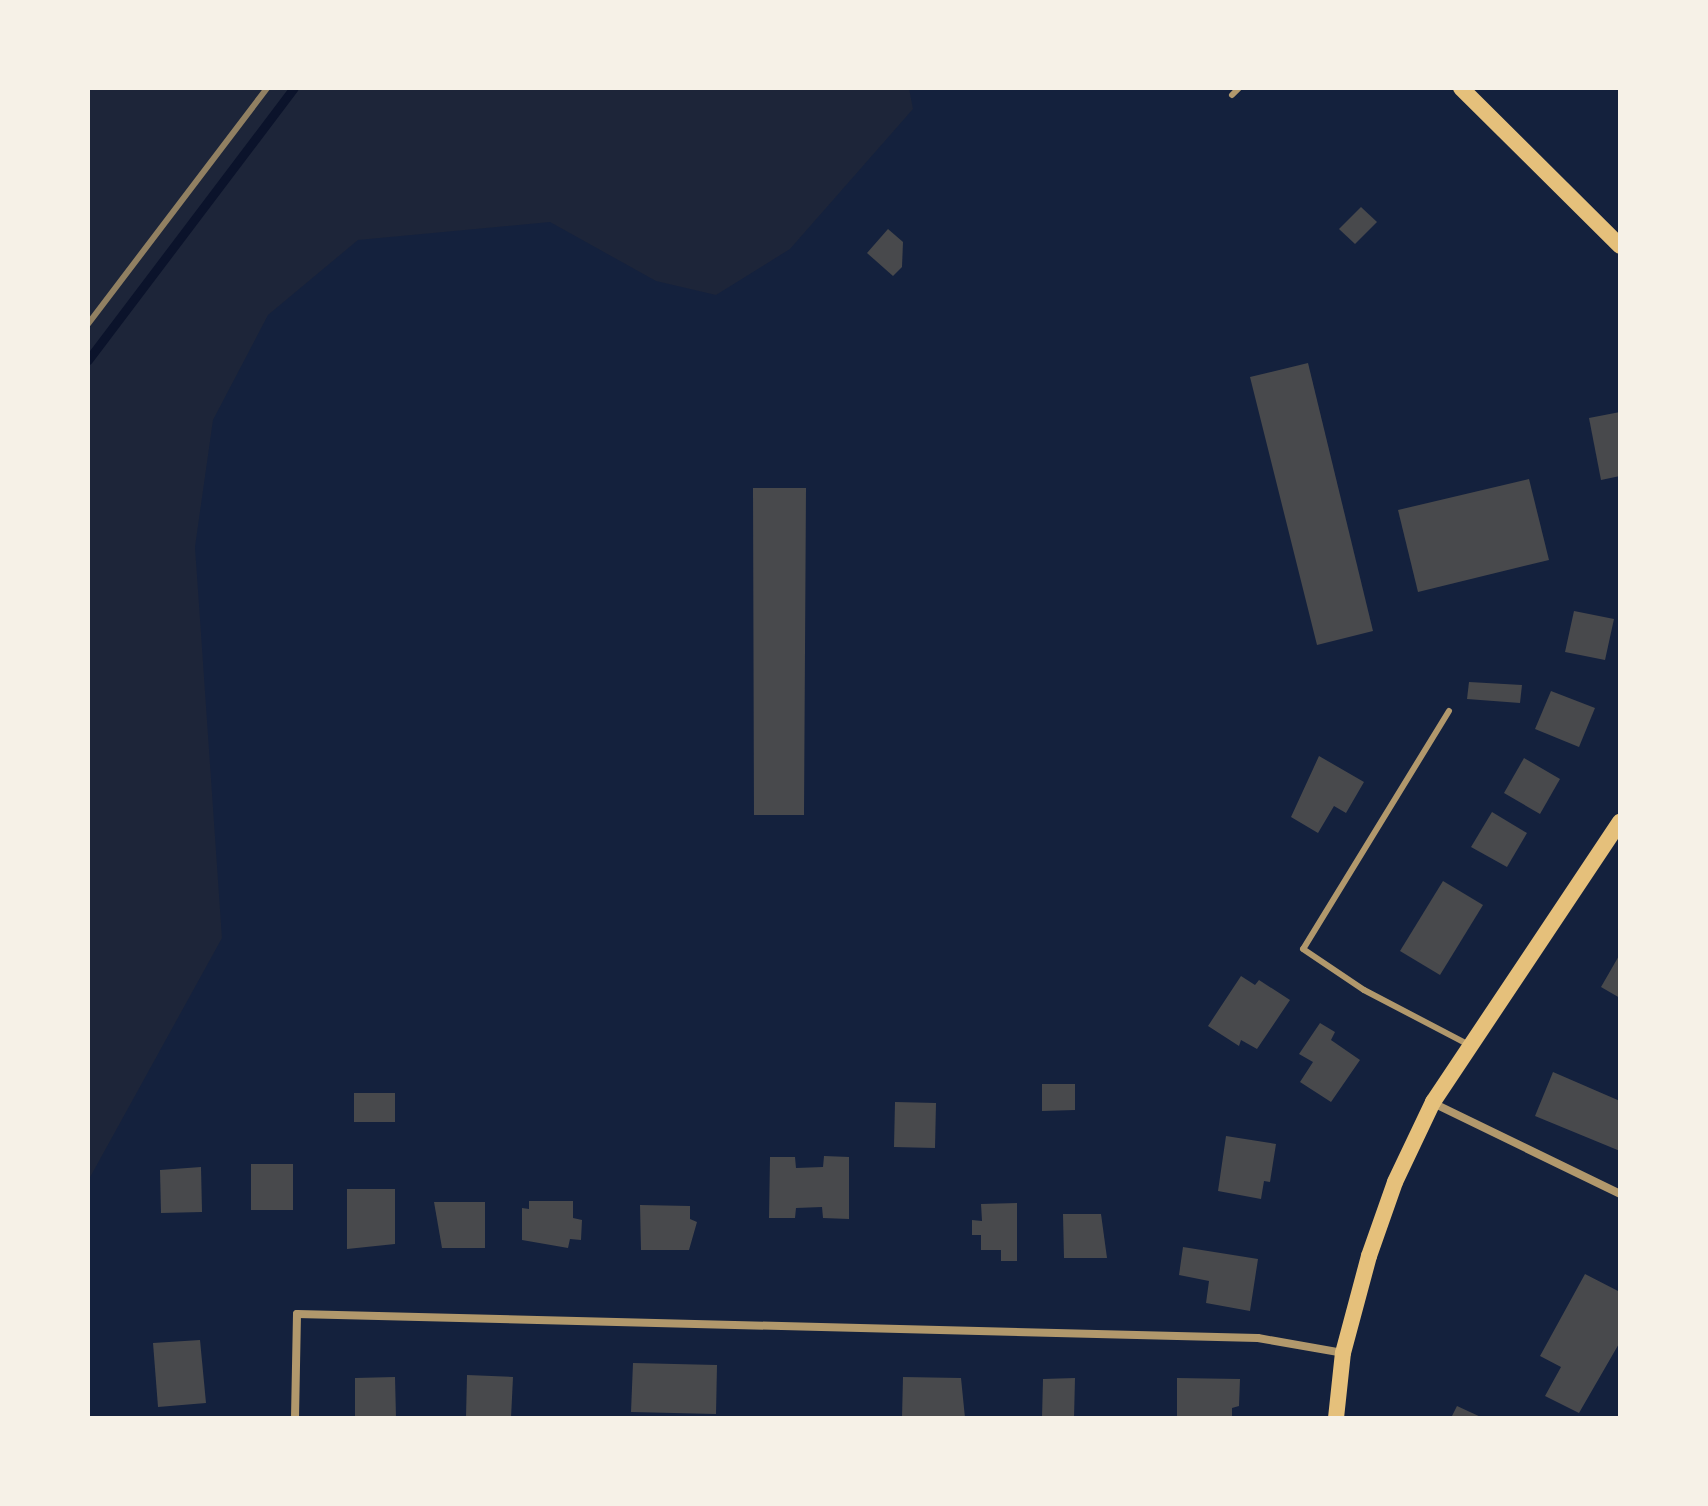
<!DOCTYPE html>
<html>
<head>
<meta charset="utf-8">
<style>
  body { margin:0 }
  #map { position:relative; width:1708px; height:1506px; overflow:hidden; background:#14213d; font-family:"Golos Text",sans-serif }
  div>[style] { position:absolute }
  .green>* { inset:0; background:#1d2539 }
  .stream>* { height:9px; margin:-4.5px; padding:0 4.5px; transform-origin:4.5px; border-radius:4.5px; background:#0b132b }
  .building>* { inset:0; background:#48494c }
  .service>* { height:6px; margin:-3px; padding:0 3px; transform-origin:3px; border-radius:3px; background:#b1986c }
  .minor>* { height:8px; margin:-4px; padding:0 4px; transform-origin:4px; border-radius:4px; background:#b1986c }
  .secondary>* { height:16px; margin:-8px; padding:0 8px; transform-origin:8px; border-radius:8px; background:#e5c07b }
  .rail>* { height:6px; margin:-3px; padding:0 3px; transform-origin:3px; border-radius:3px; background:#918062 }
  span { translate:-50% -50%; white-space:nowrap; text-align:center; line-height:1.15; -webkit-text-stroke:7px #f6f1e7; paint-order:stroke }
  .frame { position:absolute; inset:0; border:90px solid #f6f1e7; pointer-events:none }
</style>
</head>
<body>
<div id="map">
  <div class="green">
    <i style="clip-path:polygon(88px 88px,909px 88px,913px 109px,790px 249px,716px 295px,656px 281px,550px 222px,358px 240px,268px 315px,213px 420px,195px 547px,222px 938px,88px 1181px)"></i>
  </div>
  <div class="stream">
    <i style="left:88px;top:360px;width:341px;rotate:-52.9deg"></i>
  </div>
  <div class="building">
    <i style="clip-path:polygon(1361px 207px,1377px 222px,1355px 244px,1339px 229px)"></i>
    <i style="clip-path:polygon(888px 229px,903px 242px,902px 267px,893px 276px,867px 253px)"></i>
    <i style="clip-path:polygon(1308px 363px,1373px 631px,1317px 645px,1250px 377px)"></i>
    <i style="clip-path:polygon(1620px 412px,1620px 476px,1601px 480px,1589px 418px)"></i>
    <i style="clip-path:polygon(1529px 479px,1549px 560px,1418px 592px,1398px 510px)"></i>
    <i style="clip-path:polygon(753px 488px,806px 488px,804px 815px,754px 815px,754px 825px)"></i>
    <i style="clip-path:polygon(1574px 611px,1614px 619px,1605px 660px,1565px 652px)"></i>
    <i style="clip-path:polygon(1469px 682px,1522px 685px,1520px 703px,1467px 699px)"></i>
    <i style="clip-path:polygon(1551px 691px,1595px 708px,1579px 747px,1535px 729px)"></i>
    <i style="clip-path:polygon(1319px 756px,1364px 782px,1346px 813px,1334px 806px,1318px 833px,1291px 817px)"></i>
    <i style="clip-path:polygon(1524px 758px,1560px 779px,1540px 814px,1504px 793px)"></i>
    <i style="clip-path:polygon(1492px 812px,1527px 833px,1507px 867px,1471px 847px)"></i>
    <i style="clip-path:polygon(1443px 881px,1483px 905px,1440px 975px,1400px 951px)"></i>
    <i style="clip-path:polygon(1620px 954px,1620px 998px,1601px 987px)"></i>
    <i style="clip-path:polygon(1241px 976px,1255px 985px,1259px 980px,1290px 1000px,1257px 1049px,1241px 1040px,1239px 1046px,1208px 1026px)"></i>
    <i style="clip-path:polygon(1320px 1023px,1335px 1032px,1331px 1040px,1360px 1060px,1331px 1102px,1300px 1082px,1313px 1062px,1299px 1054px)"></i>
    <i style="clip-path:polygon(1553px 1072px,1620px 1101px,1620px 1151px,1535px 1116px)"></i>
    <i style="clip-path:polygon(1042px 1084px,1075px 1084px,1075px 1110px,1042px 1111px)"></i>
    <i style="clip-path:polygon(354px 1093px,395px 1093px,395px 1122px,354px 1122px)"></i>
    <i style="clip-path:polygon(895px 1102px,936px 1103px,935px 1148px,894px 1147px)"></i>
    <i style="clip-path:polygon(1226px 1136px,1276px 1144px,1270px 1182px,1264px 1181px,1261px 1199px,1218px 1191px)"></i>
    <i style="clip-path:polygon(824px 1156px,849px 1157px,849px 1219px,823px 1218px,822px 1207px,796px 1208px,795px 1218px,769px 1218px,770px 1157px,795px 1157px,796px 1168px,823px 1167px)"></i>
    <i style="clip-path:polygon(251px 1164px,293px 1164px,293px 1210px,251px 1210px)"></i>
    <i style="clip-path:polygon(201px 1167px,202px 1212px,161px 1213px,160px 1170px)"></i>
    <i style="clip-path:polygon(347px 1189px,395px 1189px,395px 1244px,347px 1249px)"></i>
    <i style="clip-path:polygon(529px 1201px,573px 1201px,573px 1218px,582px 1220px,581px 1240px,570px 1239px,568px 1248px,522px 1240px,522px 1208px,529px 1209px)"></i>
    <i style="clip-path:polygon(434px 1202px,485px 1202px,485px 1248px,442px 1248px)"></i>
    <i style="clip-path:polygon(1017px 1203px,1017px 1261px,1001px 1261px,1001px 1250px,981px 1250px,981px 1235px,972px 1235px,972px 1220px,982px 1221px,981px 1204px)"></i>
    <i style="clip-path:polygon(640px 1205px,690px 1206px,690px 1219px,697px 1222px,689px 1250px,641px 1250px)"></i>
    <i style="clip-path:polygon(1063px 1214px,1101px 1214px,1107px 1258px,1064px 1258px)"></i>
    <i style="clip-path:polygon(1183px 1247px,1258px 1259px,1250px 1311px,1206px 1303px,1209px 1281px,1179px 1275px)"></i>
    <i style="clip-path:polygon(1585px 1274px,1620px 1292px,1620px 1342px,1579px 1413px,1545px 1396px,1561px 1367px,1540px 1356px)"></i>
    <i style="clip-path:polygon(200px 1340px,206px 1403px,158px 1407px,153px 1343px)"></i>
    <i style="clip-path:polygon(633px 1363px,717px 1365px,716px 1414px,631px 1412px)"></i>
    <i style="clip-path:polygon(467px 1375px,513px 1377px,511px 1418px,466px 1418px)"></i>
    <i style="clip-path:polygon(395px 1377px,396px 1418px,355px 1418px,355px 1378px)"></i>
    <i style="clip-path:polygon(903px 1377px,961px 1378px,965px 1418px,902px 1418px)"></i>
    <i style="clip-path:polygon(1075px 1378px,1074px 1418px,1042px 1418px,1043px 1379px)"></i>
    <i style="clip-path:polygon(1177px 1378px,1240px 1379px,1239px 1406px,1232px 1408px,1232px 1418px,1177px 1418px)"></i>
    <i style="clip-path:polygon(1457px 1406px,1483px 1418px,1451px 1418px)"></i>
  </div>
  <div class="service">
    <i style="left:1232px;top:95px;width:10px;rotate:-45deg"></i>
    <i style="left:1449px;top:711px;width:279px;rotate:121.5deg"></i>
    <i style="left:1303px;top:949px;width:73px;rotate:33.9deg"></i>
    <i style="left:1364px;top:990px;width:119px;rotate:27.6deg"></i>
  </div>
  <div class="minor">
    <i style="left:1433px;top:1103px;width:208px;rotate:25.9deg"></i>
    <i style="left:295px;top:1418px;width:104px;rotate:-88.9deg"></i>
    <i style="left:297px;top:1314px;width:961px;rotate:1.43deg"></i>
    <i style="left:1258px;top:1338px;width:86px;rotate:10deg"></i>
  </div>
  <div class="secondary">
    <i style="left:1461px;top:88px;width:224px;rotate:44.8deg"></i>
    <i style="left:1336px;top:1418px;width:65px;rotate:-83.9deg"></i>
    <i style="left:1343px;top:1353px;width:100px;rotate:-75deg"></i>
    <i style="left:1369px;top:1256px;width:78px;rotate:-70.6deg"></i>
    <i style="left:1395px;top:1182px;width:89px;rotate:-64.6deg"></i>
    <i style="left:1433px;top:1102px;width:337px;rotate:-56.3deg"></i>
  </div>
  <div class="rail">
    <i style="left:88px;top:324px;width:296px;rotate:-52.8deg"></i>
  </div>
  <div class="frame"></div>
</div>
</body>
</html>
